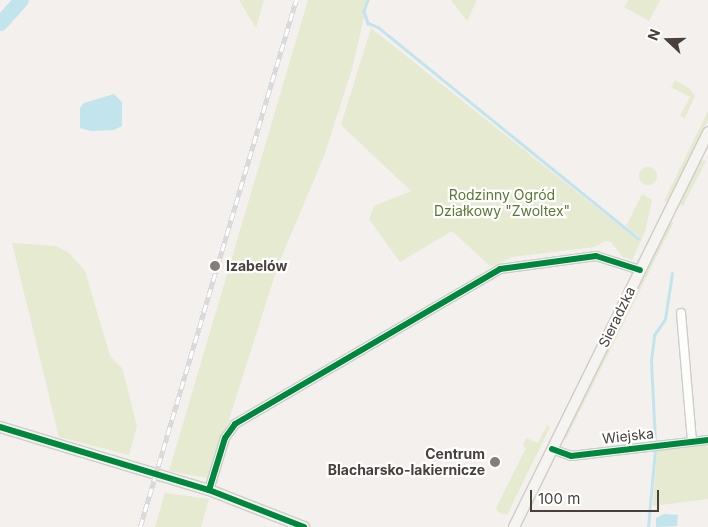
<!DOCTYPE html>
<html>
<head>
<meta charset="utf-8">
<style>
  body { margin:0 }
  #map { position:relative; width:708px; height:527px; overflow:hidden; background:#f3f0ee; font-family:Inter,sans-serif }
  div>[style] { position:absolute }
  .green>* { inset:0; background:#e5ead0 }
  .round { border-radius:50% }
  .water>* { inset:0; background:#c2e4ed }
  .stream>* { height:2.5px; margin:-1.25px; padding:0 1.25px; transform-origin:1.25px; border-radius:1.25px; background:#c2e4ed }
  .river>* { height:15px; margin:-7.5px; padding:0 7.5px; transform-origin:7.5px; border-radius:7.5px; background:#c2e4ed }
  .roads { filter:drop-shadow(1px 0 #cfccca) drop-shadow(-1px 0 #cfccca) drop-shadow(0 1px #cfccca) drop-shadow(0 -1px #cfccca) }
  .street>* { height:8px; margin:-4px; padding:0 4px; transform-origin:4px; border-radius:4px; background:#fdfdfc }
  .secondary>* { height:10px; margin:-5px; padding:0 5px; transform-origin:5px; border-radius:5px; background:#f6f4f1 }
  .rail>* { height:4.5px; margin-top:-2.25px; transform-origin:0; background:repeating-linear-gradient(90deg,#fff 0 8px,#dadada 0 16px); box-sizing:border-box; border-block:1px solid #dadada }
  .cycleway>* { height:6px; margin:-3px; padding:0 3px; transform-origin:3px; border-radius:3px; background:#00873e }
  .dots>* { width:14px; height:14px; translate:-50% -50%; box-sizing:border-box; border:2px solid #fff; border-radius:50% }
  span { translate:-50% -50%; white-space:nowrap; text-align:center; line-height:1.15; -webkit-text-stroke:4.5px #fff; paint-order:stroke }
  .park-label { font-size:14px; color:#597830 }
  .poi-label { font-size:14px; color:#49403a; font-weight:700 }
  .left { translate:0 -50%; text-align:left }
  .right { translate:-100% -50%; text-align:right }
  .street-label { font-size:14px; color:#49403a }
  .north { position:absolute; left:643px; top:15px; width:50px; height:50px; -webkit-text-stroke:4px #fff; paint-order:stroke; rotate:291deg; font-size:14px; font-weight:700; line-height:20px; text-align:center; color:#49403a }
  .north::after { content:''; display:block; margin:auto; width:18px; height:22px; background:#49403a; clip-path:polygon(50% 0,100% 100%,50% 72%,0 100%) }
  .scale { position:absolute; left:530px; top:490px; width:129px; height:22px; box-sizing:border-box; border:2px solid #49403a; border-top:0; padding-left:6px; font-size:15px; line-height:18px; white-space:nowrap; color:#49403a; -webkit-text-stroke:4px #fff; paint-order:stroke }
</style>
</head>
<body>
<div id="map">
  <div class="green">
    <i style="clip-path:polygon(239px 0,264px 0,256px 28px)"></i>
    <i style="clip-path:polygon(308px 0,368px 0,352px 69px,324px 156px,278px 265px,227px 426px,207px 478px,169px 471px)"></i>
    <i style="clip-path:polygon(451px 0,477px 0,467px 21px)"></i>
    <i style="clip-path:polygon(628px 0,660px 0,649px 21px,624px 7px)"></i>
    <i style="clip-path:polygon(371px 28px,637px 240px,640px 237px,626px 226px,642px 194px,652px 200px,645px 232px,632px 260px,623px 257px,611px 242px,605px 241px,595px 247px,512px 257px,491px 267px,452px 231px,400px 262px,369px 219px,374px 206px,411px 191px,341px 125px)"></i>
    <i style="clip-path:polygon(675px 80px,690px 89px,695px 96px,685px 118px,680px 116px,690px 97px,671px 87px)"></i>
    <i style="clip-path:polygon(708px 111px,708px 120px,667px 203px,664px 201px)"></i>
    <i style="clip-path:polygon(700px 160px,706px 161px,683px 206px,679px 203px)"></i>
    <i class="round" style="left:639px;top:167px;width:18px;height:18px"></i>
    <i style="clip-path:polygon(670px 222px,674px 222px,565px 441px,565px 433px)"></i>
    <i style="clip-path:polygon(12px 243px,56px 246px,69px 253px,85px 271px,110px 356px,122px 368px,137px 426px,129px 455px,59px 437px)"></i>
    <i style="clip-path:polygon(547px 425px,550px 427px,507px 515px,499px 513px,496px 508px,526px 448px,523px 446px,526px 438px,538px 443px)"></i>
    <i style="clip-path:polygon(708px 445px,708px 499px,653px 506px,657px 451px)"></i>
    <i style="clip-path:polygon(165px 493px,209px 499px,201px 527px,155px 527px)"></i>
  </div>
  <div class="water">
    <i style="clip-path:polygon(114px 94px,122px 102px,122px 126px,114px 130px,91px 131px,80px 128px,80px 108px,84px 103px)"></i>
    <i style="clip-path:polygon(664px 514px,678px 515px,677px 526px,656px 527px,656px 518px)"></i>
  </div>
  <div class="stream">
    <i style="left:368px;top:0;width:12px;rotate:110deg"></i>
    <i style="left:364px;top:11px;width:13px;rotate:72deg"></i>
    <i style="left:368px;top:23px;width:11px;rotate:22deg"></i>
    <i style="left:378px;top:27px;width:335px;rotate:39.1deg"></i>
    <i style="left:655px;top:442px;width:81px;rotate:-92.8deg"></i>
    <i style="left:651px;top:361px;width:26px;rotate:-83deg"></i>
    <i style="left:654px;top:335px;width:19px;rotate:-55deg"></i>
    <i style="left:665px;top:319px;width:46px;rotate:-81.2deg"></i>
    <i style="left:648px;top:527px;width:77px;rotate:-84.8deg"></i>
  </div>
  <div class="river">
    <i style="left:0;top:23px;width:31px;rotate:-48deg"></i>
  </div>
  <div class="roads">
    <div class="street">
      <i style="left:681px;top:313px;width:128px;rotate:85.1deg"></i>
      <i style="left:552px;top:449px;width:20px;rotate:20deg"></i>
      <i style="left:571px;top:456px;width:138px;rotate:-6.7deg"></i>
      <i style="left:209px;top:490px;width:54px;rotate:-72.9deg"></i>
      <i style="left:225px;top:438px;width:17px;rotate:-54deg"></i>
      <i style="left:235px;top:424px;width:307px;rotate:-30.3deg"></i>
      <i style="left:500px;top:269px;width:97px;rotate:-7.7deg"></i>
      <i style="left:596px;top:256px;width:46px;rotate:17.7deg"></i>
    </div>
    <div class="secondary">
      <i style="left:0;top:427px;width:218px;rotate:16.8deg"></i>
      <i style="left:209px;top:490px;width:102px;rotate:21.3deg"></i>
      <i style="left:514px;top:527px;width:440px;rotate:-63.8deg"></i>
    </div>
  </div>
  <div class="rail">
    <i style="left:140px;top:527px;width:550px;rotate:-73.51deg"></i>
  </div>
  <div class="cycleway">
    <i style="left:0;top:427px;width:218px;rotate:16.8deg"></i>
    <i style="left:209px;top:490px;width:102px;rotate:21.3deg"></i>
    <i style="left:552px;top:449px;width:20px;rotate:20deg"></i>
    <i style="left:571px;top:456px;width:138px;rotate:-6.7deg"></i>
    <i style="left:209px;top:490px;width:54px;rotate:-72.9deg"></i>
    <i style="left:225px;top:438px;width:17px;rotate:-54deg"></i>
    <i style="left:235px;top:424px;width:307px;rotate:-30.3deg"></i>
    <i style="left:500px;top:269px;width:97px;rotate:-7.7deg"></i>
    <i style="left:596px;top:256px;width:46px;rotate:17.7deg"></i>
  </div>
  <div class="dots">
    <i style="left:215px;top:266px;background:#847e79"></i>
    <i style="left:495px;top:462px;background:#847e79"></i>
  </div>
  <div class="park-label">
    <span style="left:502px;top:203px">Rodzinny Ogród<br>Działkowy "Zwoltex"</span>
  </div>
  <div class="poi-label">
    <span class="left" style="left:226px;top:266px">Izabelów</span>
    <span class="right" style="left:485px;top:462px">Centrum<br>Blacharsko-lakiernicze</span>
  </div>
  <div class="street-label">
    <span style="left:617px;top:317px;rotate:-64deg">Sieradzka</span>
    <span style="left:628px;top:436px;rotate:-6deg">Wiejska</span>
  </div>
  <div class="north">N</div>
  <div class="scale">100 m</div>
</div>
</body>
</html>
